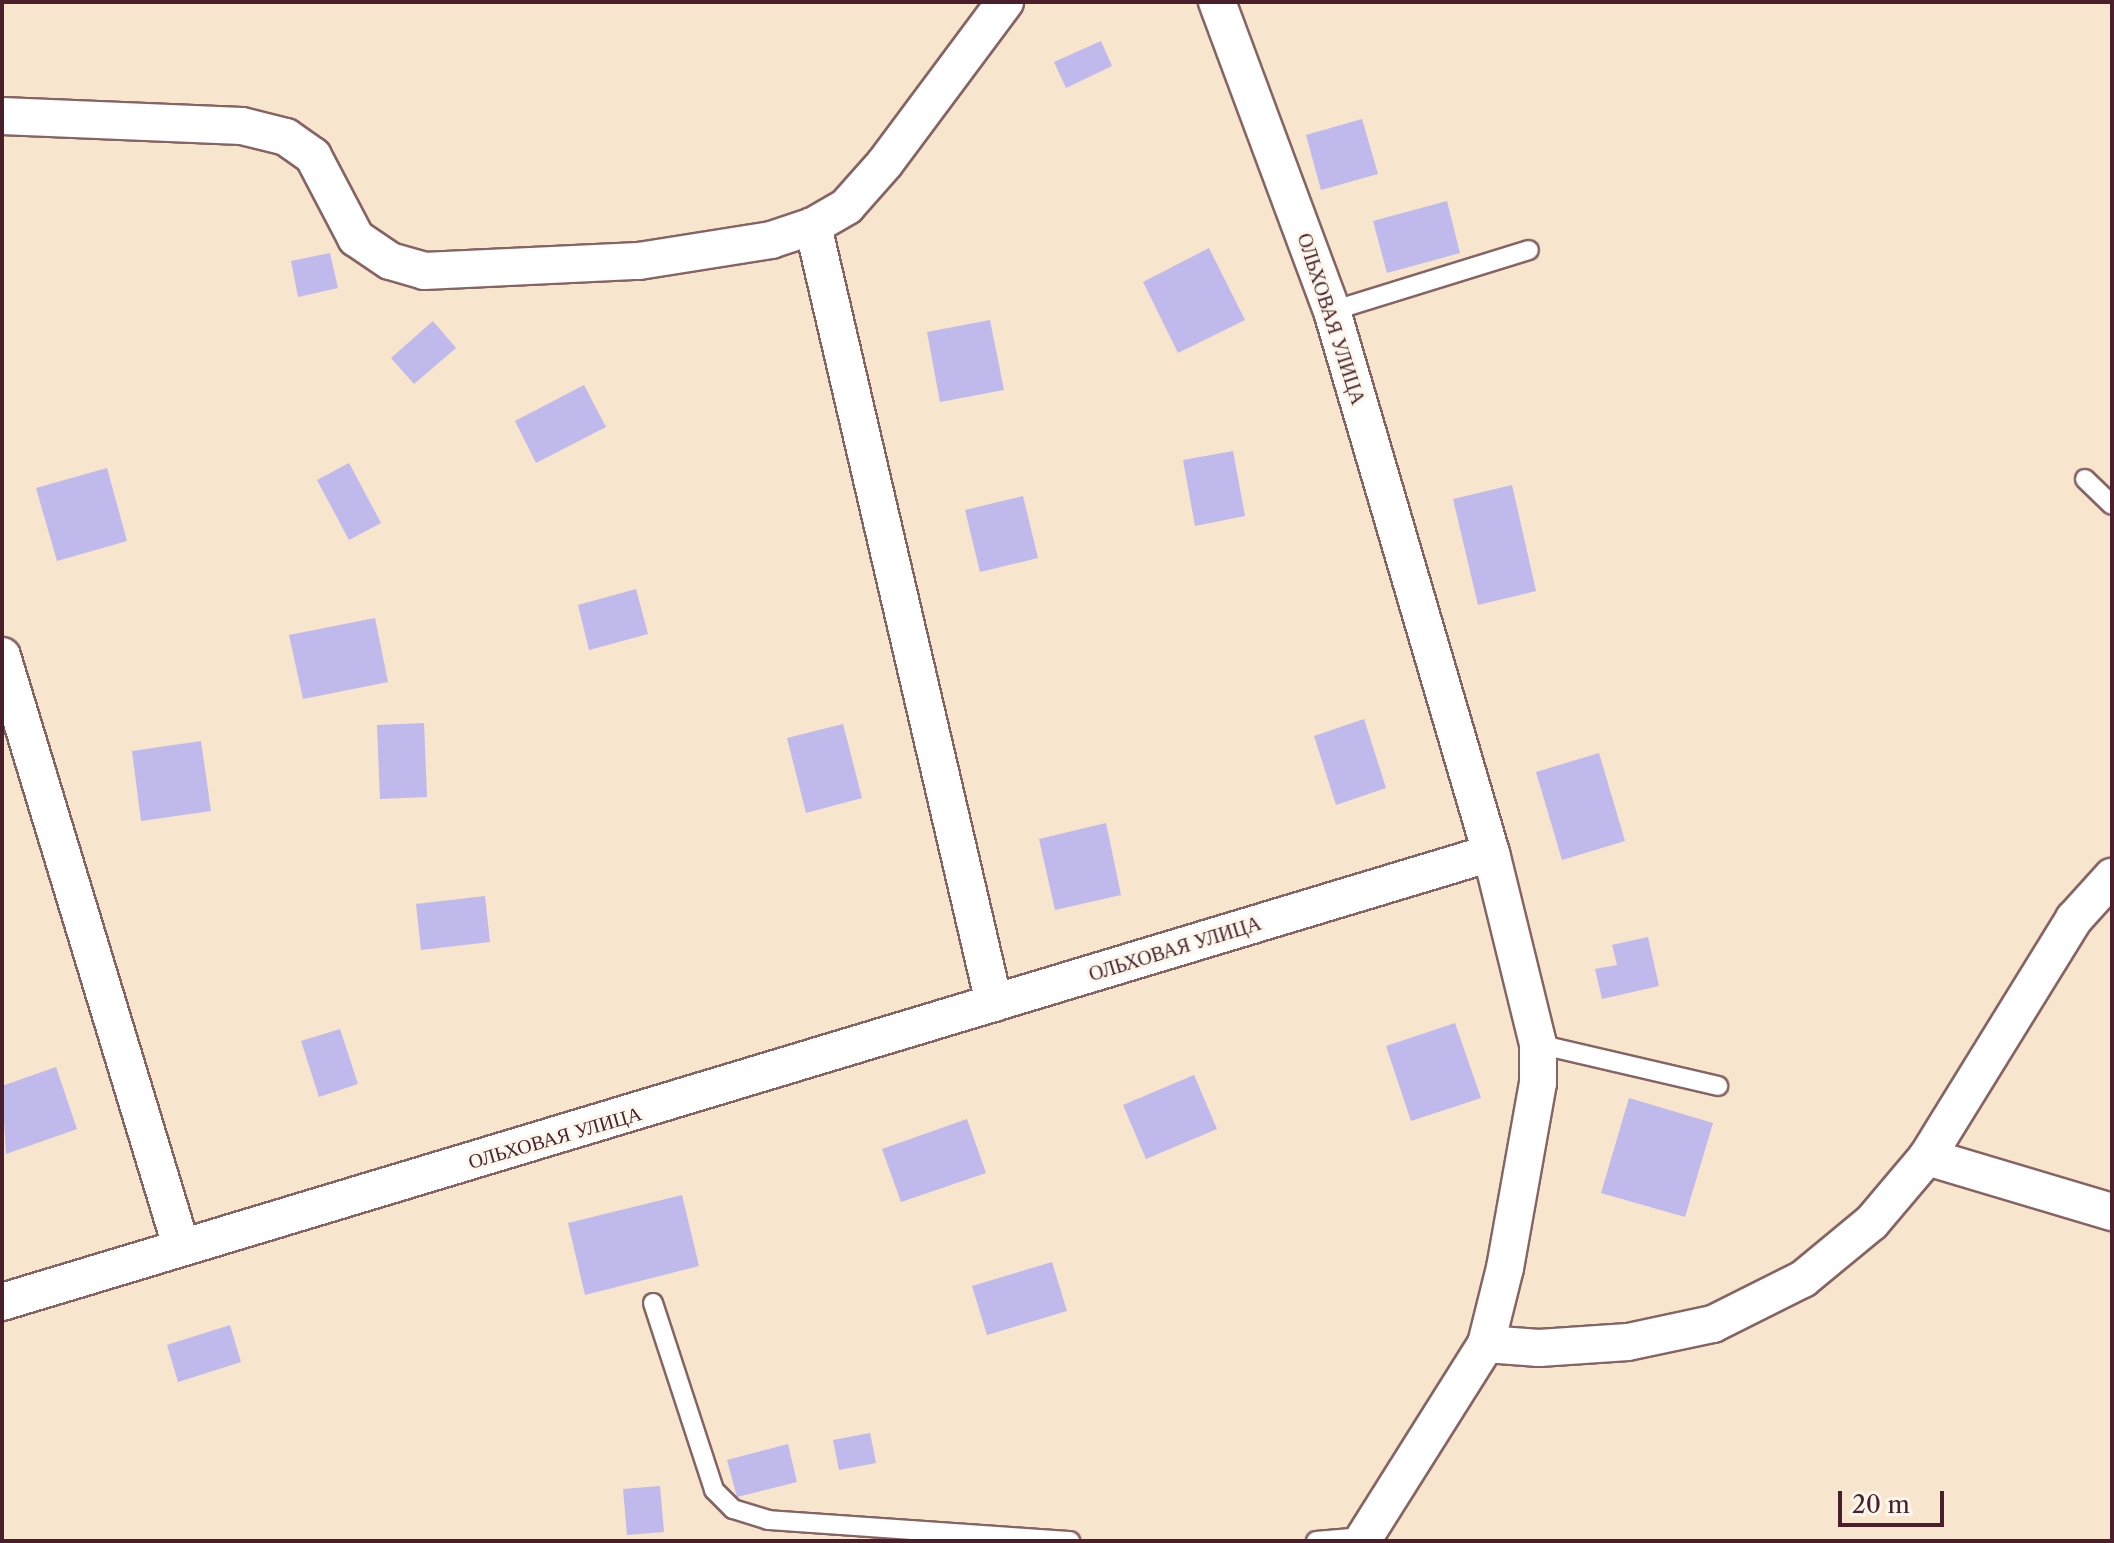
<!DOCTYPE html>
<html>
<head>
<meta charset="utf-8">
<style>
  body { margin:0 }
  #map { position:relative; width:2114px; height:1543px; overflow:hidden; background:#f7e5ce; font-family:"Libre Caslon Text",serif }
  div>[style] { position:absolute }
  .building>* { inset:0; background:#c0b9eb }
  .roads { filter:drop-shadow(2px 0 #876464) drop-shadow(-2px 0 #876464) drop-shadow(0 2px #876464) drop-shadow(0 -2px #876464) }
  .lane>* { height:18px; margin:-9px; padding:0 9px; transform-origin:9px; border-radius:9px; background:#fff }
  .street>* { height:36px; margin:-18px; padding:0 18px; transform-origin:18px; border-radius:18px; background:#fff }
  span { translate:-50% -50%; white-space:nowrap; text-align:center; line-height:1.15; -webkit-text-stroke:6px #fbf7ec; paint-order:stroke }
  .street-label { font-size:20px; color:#4a1f2b }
  .frame { position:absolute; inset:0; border:4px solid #4a1f2b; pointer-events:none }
  .scale { position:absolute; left:1838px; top:1491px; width:106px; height:36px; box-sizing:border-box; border:4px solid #4a1f2b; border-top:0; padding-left:10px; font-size:24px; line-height:28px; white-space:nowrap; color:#4a1f2b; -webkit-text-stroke:6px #fbf7ec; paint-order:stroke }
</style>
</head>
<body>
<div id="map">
  <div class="building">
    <i style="clip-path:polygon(1101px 41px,1112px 66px,1066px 88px,1054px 62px)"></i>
    <i style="clip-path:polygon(1362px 119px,1378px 174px,1321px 190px,1306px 135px)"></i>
    <i style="clip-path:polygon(1447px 201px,1460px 253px,1387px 273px,1373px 221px)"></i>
    <i style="clip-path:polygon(1209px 248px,1245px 320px,1178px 353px,1143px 282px)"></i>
    <i style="clip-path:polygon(330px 253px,338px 288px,298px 297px,291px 261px)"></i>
    <i style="clip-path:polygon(990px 320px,1004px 390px,940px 402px,927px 332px)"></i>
    <i style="clip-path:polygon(433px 321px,456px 348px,414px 384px,391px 358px)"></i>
    <i style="clip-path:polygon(584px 385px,606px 427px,536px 463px,515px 421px)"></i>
    <i style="clip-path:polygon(1233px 451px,1245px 516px,1195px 526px,1183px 460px)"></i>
    <i style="clip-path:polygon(349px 463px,381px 523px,349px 540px,317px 480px)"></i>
    <i style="clip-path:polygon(107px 468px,127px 541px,57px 561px,36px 488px)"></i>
    <i style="clip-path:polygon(1512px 485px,1536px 591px,1478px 605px,1453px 499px)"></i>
    <i style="clip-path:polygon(1023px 496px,1038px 558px,980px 572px,965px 510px)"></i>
    <i style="clip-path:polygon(636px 589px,648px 634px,589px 650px,578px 605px)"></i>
    <i style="clip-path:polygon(375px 618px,388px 682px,303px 699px,289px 635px)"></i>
    <i style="clip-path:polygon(1364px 719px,1386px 788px,1336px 805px,1314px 736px)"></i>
    <i style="clip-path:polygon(424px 723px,427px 797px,380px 799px,377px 725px)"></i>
    <i style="clip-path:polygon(843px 724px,862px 798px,806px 813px,787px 738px)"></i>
    <i style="clip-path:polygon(201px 741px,211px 811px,141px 821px,132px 751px)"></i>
    <i style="clip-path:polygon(1599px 753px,1625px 841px,1562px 860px,1536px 772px)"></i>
    <i style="clip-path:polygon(1106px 823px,1121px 895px,1055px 910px,1039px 839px)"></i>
    <i style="clip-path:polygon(485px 896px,490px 942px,421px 950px,416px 904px)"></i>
    <i style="clip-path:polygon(1648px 937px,1659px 986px,1602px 999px,1595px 969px,1617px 965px,1612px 945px)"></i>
    <i style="clip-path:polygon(1455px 1023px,1481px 1098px,1411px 1121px,1386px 1046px)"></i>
    <i style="clip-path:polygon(340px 1029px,358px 1084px,319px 1097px,301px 1041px)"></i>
    <i style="clip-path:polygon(56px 1067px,77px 1129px,6px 1154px,2px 1086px)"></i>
    <i style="clip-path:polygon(1194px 1075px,1217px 1129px,1146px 1159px,1123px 1105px)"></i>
    <i style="clip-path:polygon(1629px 1098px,1713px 1123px,1685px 1217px,1601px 1193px)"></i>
    <i style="clip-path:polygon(967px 1119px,986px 1173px,901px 1202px,882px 1149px)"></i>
    <i style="clip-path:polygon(682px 1195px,699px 1266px,585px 1295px,568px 1223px)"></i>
    <i style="clip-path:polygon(1052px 1262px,1067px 1311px,987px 1335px,972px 1286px)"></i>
    <i style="clip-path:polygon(230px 1325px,241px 1362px,178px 1382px,167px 1345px)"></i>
    <i style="clip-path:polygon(870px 1433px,876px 1463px,839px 1470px,833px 1440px)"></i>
    <i style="clip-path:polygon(788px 1444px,797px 1482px,737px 1497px,727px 1460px)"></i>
    <i style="clip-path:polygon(660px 1486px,664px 1532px,627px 1535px,623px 1489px)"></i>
  </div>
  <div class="roads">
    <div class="lane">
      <i style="left:1332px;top:311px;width:206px;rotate:-17.2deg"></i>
      <i style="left:2085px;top:479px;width:37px;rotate:44deg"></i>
      <i style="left:1538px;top:1044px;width:185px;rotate:13.1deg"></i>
      <i style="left:653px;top:1303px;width:197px;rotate:71.9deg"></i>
      <i style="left:714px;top:1490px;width:27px;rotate:45deg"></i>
      <i style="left:733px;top:1509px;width:37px;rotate:17deg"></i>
      <i style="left:768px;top:1520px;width:303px;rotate:4deg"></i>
      <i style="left:1316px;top:1541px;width:47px;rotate:-4.9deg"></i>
    </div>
    <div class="street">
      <i style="left:2px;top:116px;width:240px;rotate:2.4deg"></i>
      <i style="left:242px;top:126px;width:45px;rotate:14deg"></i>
      <i style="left:286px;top:137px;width:33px;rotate:35deg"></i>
      <i style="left:313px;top:156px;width:93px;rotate:62.3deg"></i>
      <i style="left:356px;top:238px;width:41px;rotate:34.1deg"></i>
      <i style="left:390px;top:261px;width:35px;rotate:16deg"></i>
      <i style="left:424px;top:271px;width:215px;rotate:-2.7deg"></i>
      <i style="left:639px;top:261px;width:134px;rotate:-9deg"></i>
      <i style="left:771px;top:240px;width:44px;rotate:-18.4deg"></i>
      <i style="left:813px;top:226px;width:39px;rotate:-30deg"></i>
      <i style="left:847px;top:206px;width:57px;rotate:-48.5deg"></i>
      <i style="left:885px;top:163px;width:201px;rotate:-53.3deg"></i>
      <i style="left:813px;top:226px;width:798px;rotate:76.89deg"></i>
      <i style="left:2px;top:656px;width:617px;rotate:73.12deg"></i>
      <i style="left:1927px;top:1157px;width:193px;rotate:16.6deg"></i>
      <i style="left:2px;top:1302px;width:1555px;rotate:-16.78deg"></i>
      <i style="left:1491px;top:853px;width:565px;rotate:-106.35deg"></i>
      <i style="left:1332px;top:311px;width:330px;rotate:-110.4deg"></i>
      <i style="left:1486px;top:1344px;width:53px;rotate:4.3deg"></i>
      <i style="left:1539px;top:1348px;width:89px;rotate:-3.9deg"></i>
      <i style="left:1628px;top:1342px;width:87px;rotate:-12deg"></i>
      <i style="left:1713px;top:1324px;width:101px;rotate:-26.6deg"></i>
      <i style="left:1803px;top:1279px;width:89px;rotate:-39.6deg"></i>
      <i style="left:1872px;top:1222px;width:85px;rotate:-49.8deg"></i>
      <i style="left:1927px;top:1157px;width:280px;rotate:-58.3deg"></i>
      <i style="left:2074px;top:919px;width:57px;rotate:-47.9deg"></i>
      <i style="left:1362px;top:1541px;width:233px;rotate:-57.8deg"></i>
      <i style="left:1486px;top:1344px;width:78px;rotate:-76deg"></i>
      <i style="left:1505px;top:1268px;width:188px;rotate:-79.9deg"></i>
      <i style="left:1538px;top:1083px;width:39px;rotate:-90deg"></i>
      <i style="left:1538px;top:1044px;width:197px;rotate:-103.8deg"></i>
    </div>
  </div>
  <div class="street-label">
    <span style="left:1331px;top:319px;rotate:72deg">ОЛЬХОВАЯ УЛИЦА</span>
    <span style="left:1175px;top:949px;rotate:-17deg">ОЛЬХОВАЯ УЛИЦА</span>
    <span style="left:555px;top:1138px;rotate:-16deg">ОЛЬХОВАЯ УЛИЦА</span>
  </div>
  <div class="frame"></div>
  <div class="scale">20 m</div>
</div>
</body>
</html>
